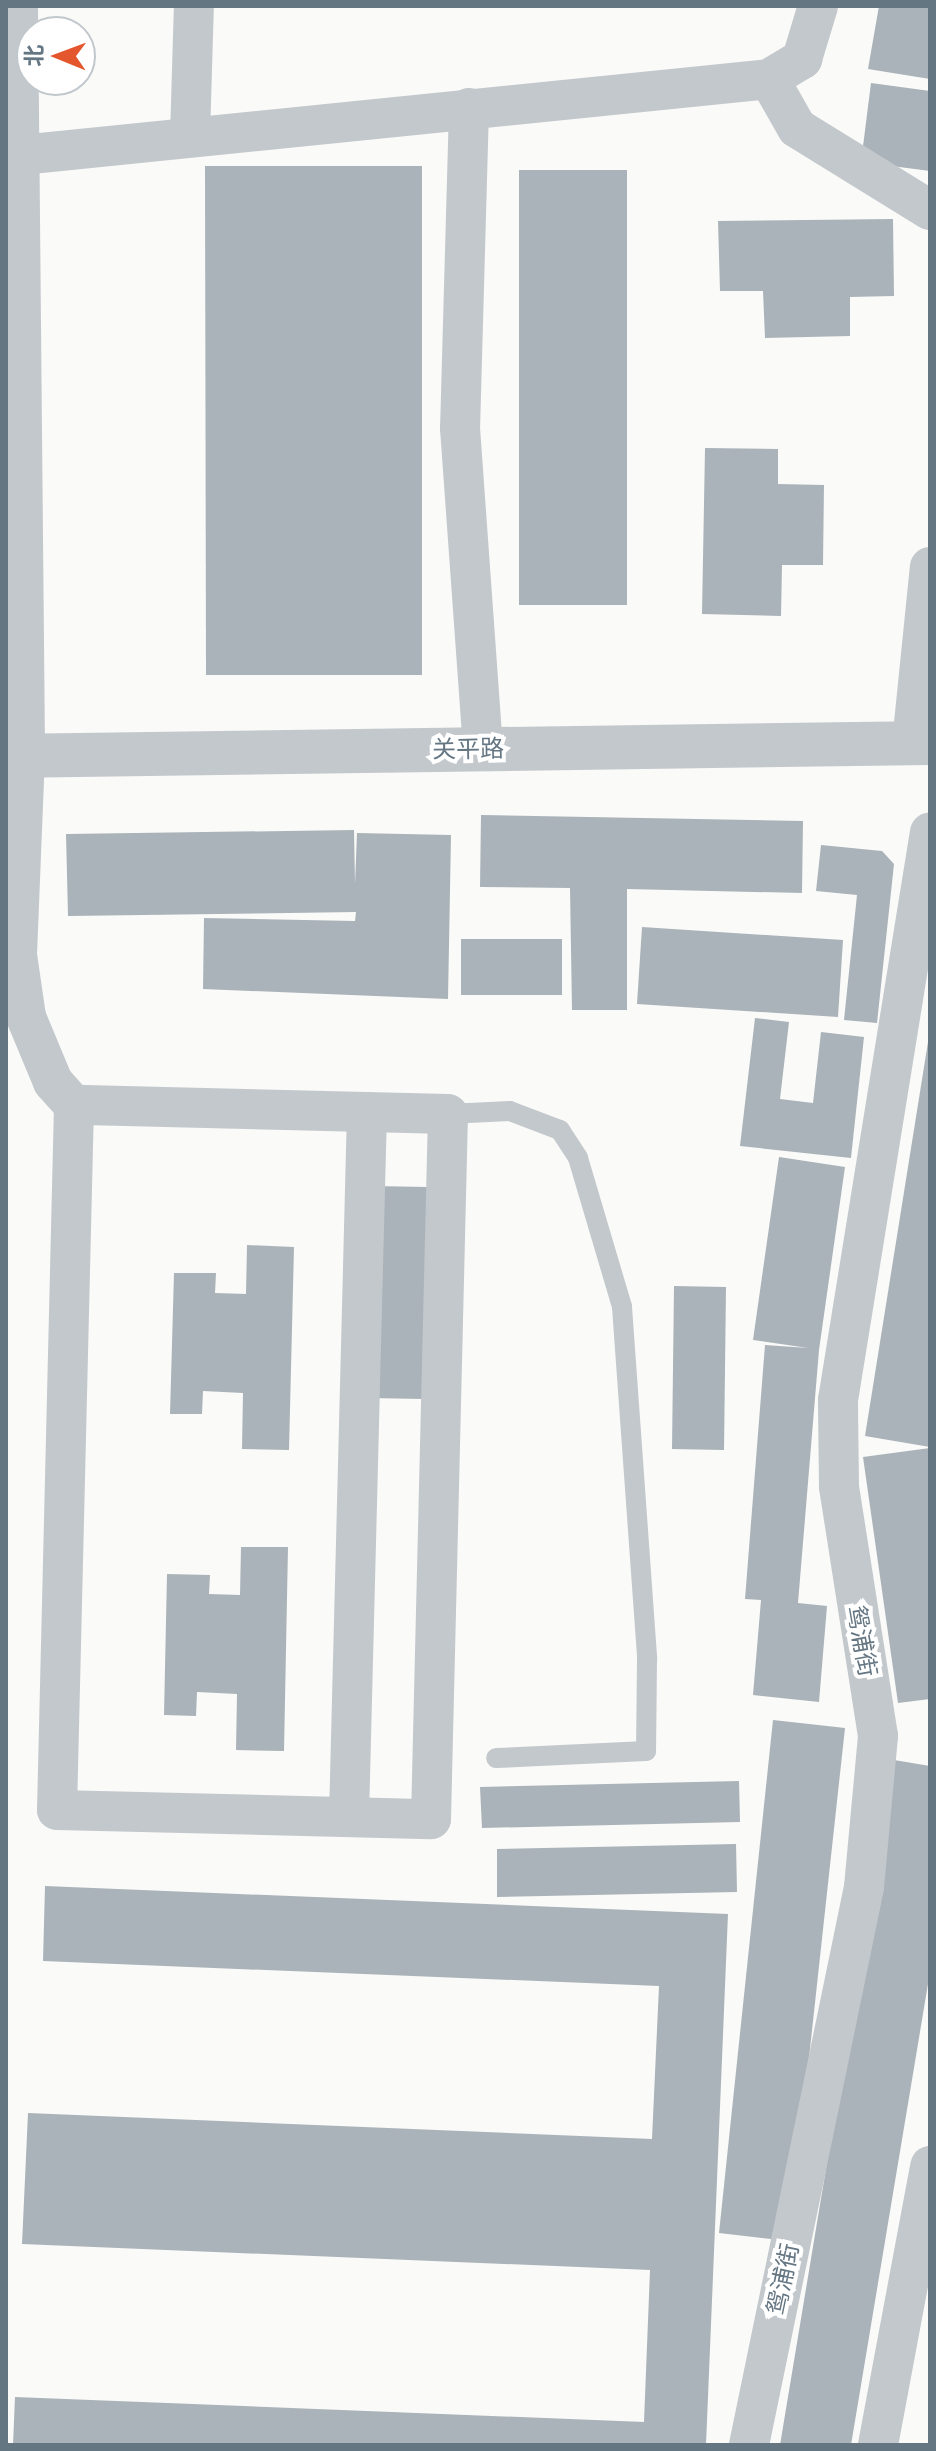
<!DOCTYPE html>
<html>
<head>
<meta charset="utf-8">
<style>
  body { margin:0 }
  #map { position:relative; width:936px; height:2451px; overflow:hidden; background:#fafaf8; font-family:"IBM Plex Sans","Noto Sans SC",sans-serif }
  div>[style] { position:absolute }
  .building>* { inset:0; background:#aab3b9 }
  .service>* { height:20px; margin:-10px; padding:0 10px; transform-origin:10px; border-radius:10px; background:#c3c8cc }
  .minor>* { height:40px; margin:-20px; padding:0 20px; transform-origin:20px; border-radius:20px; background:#c3c8cc }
  .tertiary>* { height:44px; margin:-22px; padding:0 22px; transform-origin:22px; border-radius:22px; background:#c3c8cc }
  span { translate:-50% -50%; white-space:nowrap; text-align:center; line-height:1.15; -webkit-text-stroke:8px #fff; paint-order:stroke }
  .street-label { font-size:24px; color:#657683 }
  .frame { position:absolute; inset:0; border:8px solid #657683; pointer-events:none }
  .north { position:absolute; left:16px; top:16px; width:80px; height:80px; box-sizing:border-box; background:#fff; border:2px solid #c1c8cd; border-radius:50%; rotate:271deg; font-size:22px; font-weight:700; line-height:32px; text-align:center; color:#657683 }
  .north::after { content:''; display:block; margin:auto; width:28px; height:36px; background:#e4572e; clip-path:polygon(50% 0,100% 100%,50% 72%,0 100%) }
</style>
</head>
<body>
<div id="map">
  <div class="building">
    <i style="clip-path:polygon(879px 6px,930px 6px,930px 79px,868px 69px)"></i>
    <i style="clip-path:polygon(871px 83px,930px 91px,930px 171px,861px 162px)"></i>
    <i style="clip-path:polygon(205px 166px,422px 166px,422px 675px,206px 675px)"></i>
    <i style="clip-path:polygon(519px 170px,627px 170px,627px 605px,519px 605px)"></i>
    <i style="clip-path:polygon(893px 219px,894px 296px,850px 297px,850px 336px,765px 338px,763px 291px,720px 291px,718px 221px)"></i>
    <i style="clip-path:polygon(705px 448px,778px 449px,778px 484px,824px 485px,823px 565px,782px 565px,781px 616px,702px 614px)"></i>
    <i style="clip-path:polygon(481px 815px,803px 821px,802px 893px,627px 889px,627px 1010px,572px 1010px,570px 888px,480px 887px)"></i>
    <i style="clip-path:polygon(354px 830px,355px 884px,357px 833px,451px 835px,448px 999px,203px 989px,204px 918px,355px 921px,356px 912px,68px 916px,66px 834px)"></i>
    <i style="clip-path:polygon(821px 845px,882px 851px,894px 864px,877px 1023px,844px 1020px,857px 895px,816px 891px)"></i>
    <i style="clip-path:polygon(642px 927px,843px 940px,838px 1017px,637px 1004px)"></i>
    <i style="clip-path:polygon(461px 939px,562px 939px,562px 995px,461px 995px)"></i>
    <i style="clip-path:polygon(755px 1018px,789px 1022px,780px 1099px,813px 1103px,821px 1032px,864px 1037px,851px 1158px,740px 1146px)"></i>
    <i style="clip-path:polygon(928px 1042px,930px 1042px,930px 1447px,865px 1436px)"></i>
    <i style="clip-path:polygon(779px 1157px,845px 1167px,819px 1350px,798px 1603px,827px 1606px,819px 1702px,753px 1695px,761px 1600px,745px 1599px,765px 1345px,808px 1348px,753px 1340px)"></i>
    <i style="clip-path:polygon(372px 1186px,428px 1187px,424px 1399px,369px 1398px)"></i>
    <i style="clip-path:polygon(247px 1245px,294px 1247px,289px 1450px,242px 1449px,243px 1393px,203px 1391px,202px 1414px,170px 1414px,174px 1273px,216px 1273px,215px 1293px,246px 1294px)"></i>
    <i style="clip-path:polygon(674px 1286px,726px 1287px,724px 1450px,672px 1449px)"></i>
    <i style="clip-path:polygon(930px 1448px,930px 1699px,898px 1703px,863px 1457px)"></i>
    <i style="clip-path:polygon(241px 1547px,288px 1547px,284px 1751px,236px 1750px,237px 1694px,197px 1692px,196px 1716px,164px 1715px,167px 1574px,210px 1575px,209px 1594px,240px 1595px)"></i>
    <i style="clip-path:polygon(773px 1720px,845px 1728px,789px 2241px,719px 2233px)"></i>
    <i style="clip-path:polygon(894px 1760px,930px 1766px,930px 1972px,851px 2445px,780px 2445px)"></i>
    <i style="clip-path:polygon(739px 1781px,740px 1822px,482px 1828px,480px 1787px)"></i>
    <i style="clip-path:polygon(736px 1844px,737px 1892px,497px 1897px,497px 1849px)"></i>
    <i style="clip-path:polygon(45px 1886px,728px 1914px,706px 2445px,13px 2445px,15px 2397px,644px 2422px,650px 2270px,22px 2244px,28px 2113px,652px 2139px,659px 1986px,43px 1961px)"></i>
  </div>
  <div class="service">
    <i style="left:448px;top:1114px;width:62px;rotate:-2.8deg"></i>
    <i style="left:510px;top:1111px;width:53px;rotate:20.8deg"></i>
    <i style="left:560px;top:1130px;width:33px;rotate:57deg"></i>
    <i style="left:578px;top:1158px;width:155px;rotate:73.5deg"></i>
    <i style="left:622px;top:1307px;width:353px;rotate:85.9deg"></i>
    <i style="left:647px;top:1659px;width:92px;rotate:90.6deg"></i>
    <i style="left:646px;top:1751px;width:150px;rotate:177.3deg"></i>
  </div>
  <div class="minor">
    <i style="left:18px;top:6px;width:749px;rotate:89.46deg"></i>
    <i style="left:25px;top:755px;width:200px;rotate:92.3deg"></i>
    <i style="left:17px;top:955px;width:63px;rotate:81.7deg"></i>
    <i style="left:26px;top:1017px;width:70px;rotate:67.4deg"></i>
    <i style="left:53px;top:1082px;width:31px;rotate:48deg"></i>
    <i style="left:74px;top:1105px;width:705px;rotate:91.38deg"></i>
    <i style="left:57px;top:1810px;width:374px;rotate:1.4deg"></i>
    <i style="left:431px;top:1819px;width:705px;rotate:-88.62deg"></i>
    <i style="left:448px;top:1114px;width:374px;rotate:-178.6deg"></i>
    <i style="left:769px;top:79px;width:56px;rotate:60.3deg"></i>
    <i style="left:797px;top:128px;width:156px;rotate:31.7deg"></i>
    <i style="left:469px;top:108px;width:320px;rotate:91.6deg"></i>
    <i style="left:460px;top:428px;width:322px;rotate:85.9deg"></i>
    <i style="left:190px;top:137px;width:131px;rotate:-88.3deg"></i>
    <i style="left:21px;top:155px;width:752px;rotate:-5.8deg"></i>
    <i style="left:769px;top:79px;width:39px;rotate:-31deg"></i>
    <i style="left:802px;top:59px;width:55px;rotate:-73.2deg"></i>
    <i style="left:912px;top:743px;width:177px;rotate:-84.2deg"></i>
    <i style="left:349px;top:1817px;width:705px;rotate:-88.54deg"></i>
    <i style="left:749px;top:2445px;width:570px;rotate:-78.35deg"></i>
    <i style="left:864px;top:1887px;width:152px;rotate:-84.7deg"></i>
    <i style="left:878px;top:1736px;width:252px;rotate:-98.9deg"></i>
    <i style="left:839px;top:1487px;width:87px;rotate:-90.7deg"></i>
    <i style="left:838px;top:1400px;width:575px;rotate:-80.8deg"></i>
    <i style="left:878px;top:2445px;width:284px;rotate:-79.4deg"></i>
  </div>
  <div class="tertiary">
    <i style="left:6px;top:756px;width:924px;rotate:-0.81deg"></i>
  </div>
  <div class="street-label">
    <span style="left:468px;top:749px;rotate:-1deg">关平路</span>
    <span style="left:862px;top:1641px;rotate:80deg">鸳浦街</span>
    <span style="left:783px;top:2279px;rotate:-78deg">鸳浦街</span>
  </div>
  <div class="frame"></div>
  <div class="north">北</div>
</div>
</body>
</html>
